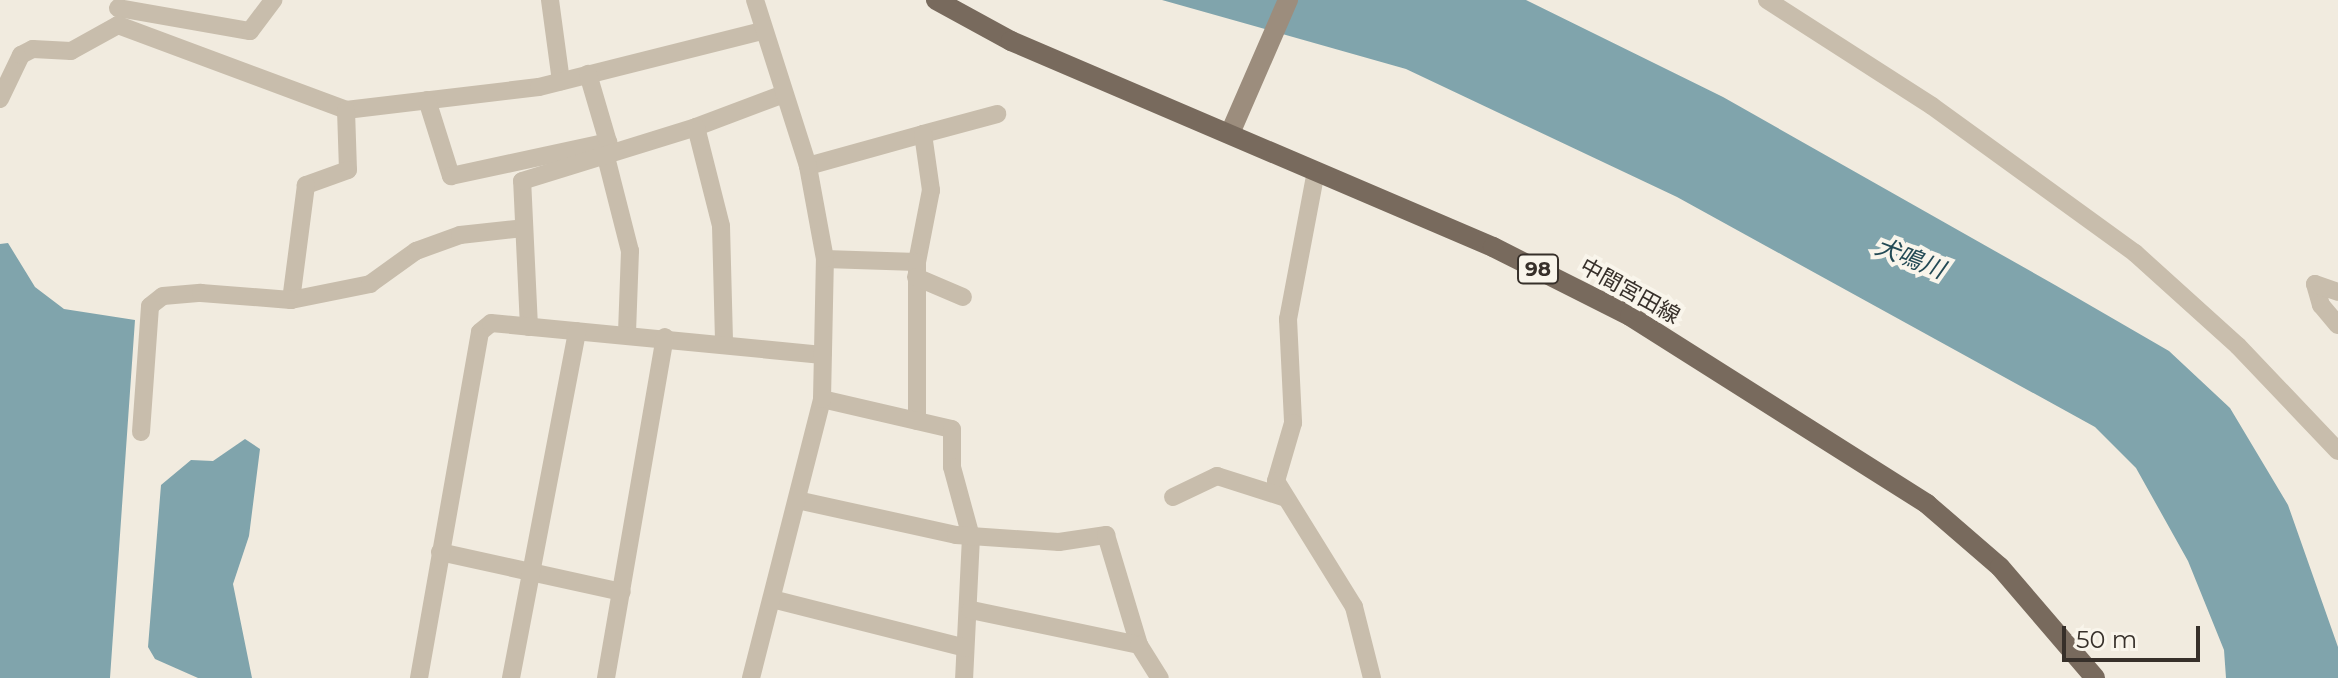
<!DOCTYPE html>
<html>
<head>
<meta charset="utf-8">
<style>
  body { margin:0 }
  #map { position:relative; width:2338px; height:678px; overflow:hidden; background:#f1ebdf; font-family:Montserrat,"Noto Sans JP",sans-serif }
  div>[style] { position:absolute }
  .water>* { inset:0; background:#80a4ac }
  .street>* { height:18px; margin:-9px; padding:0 9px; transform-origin:9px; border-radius:9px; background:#c8bdac }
  .secondary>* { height:20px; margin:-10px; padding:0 10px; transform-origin:10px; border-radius:10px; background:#9c8d7d }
  .primary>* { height:20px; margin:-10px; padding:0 10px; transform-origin:10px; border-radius:10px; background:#786a5d }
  span { translate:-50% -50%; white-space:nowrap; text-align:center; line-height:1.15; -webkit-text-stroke:8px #f9f5eb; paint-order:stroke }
  .shield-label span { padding:2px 6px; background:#f9f5eb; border:2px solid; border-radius:6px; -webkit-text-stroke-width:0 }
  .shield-label { font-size:20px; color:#37302a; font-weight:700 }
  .street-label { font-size:22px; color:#37302a }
  .water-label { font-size:24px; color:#234a55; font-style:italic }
  .scale { position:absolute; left:2062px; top:626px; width:138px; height:36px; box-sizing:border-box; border:4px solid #37302a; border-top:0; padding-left:10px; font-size:24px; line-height:28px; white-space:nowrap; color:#37302a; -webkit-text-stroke:6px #f9f5eb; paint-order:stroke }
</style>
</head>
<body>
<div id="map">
  <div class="water">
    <i style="clip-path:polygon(1162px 0,1526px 0,1723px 97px,2055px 285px,2169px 351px,2230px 408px,2288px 505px,2338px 647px,2338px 678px,2226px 678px,2224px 650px,2188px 561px,2136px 468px,2095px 427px,1677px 197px,1406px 69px)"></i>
    <i style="clip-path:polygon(8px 243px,35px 287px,64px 309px,135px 320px,110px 678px,0 678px,0 244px)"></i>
    <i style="clip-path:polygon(245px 439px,260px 449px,249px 536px,233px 584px,252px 678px,198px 678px,155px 659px,148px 647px,161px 485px,191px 460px,213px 461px)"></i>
  </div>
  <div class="street">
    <i style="left:550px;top:0;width:82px;rotate:82.3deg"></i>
    <i style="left:1767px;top:0;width:196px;rotate:32.7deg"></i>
    <i style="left:1932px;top:106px;width:251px;rotate:35.9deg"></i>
    <i style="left:2135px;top:253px;width:139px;rotate:42.1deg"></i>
    <i style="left:2238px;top:346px;width:145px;rotate:46.4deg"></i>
    <i style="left:118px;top:8px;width:134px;rotate:9.9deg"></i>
    <i style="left:250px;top:31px;width:39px;rotate:-53deg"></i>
    <i style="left:0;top:99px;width:49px;rotate:-64.5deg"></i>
    <i style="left:21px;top:55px;width:13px;rotate:-27deg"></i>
    <i style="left:33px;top:49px;width:38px;rotate:3deg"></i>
    <i style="left:71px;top:51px;width:54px;rotate:-29deg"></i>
    <i style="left:118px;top:25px;width:243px;rotate:20.4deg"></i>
    <i style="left:346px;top:110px;width:194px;rotate:-6.8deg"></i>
    <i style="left:539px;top:87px;width:230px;rotate:-14.1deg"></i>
    <i style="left:427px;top:100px;width:80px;rotate:72.5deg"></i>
    <i style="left:451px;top:176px;width:161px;rotate:-12.2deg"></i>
    <i style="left:608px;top:142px;width:71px;rotate:-106.4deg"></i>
    <i style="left:346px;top:110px;width:60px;rotate:88.1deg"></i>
    <i style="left:348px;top:170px;width:45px;rotate:160.3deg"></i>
    <i style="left:306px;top:185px;width:116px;rotate:97.4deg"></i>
    <i style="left:291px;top:300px;width:81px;rotate:-11.4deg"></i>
    <i style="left:370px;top:284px;width:57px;rotate:-35.7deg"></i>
    <i style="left:416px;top:251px;width:47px;rotate:-20deg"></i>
    <i style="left:460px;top:235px;width:64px;rotate:-6.2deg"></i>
    <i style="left:696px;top:127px;width:91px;rotate:-20.6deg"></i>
    <i style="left:923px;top:134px;width:77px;rotate:-15.1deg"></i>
    <i style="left:606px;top:157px;width:97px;rotate:75.7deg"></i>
    <i style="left:630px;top:251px;width:83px;rotate:92.1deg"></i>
    <i style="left:808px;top:166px;width:119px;rotate:-15.5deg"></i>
    <i style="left:923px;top:134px;width:57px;rotate:81.9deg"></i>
    <i style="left:931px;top:190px;width:73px;rotate:101deg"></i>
    <i style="left:1316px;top:171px;width:151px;rotate:100.7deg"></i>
    <i style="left:1288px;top:319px;width:104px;rotate:87.2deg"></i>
    <i style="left:1293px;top:423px;width:60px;rotate:106.3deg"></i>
    <i style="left:1276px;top:481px;width:148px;rotate:58.2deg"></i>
    <i style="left:1354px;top:607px;width:73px;rotate:75.8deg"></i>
    <i style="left:825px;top:259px;width:92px;rotate:1.9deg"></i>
    <i style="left:917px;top:262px;width:159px;rotate:90deg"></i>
    <i style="left:916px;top:277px;width:51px;rotate:23.1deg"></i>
    <i style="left:2315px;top:284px;width:22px;rotate:74deg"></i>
    <i style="left:2321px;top:305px;width:26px;rotate:50deg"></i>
    <i style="left:2315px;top:284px;width:24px;rotate:19deg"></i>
    <i style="left:529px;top:327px;width:146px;rotate:-92.7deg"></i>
    <i style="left:522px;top:181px;width:182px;rotate:-17.2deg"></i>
    <i style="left:696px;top:127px;width:102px;rotate:75.8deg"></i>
    <i style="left:721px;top:226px;width:118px;rotate:88.5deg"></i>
    <i style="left:822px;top:399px;width:133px;rotate:13deg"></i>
    <i style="left:952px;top:429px;width:38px;rotate:90deg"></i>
    <i style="left:952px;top:467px;width:73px;rotate:74.8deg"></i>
    <i style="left:971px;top:537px;width:141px;rotate:92.8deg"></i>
    <i style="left:141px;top:432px;width:126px;rotate:-85.9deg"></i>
    <i style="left:150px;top:306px;width:16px;rotate:-38deg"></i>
    <i style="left:163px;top:296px;width:38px;rotate:-5deg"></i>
    <i style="left:201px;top:293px;width:90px;rotate:4.4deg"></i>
    <i style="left:1173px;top:497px;width:49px;rotate:-25.5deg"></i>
    <i style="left:1217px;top:476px;width:69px;rotate:17.7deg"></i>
    <i style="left:797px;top:500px;width:163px;rotate:12.4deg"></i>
    <i style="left:956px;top:535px;width:103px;rotate:3.9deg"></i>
    <i style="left:1059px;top:542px;width:48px;rotate:-8.5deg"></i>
    <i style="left:1106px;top:535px;width:115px;rotate:73.3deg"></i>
    <i style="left:1139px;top:645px;width:172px;rotate:-168.2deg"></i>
    <i style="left:440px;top:552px;width:186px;rotate:12.4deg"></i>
    <i style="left:772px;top:599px;width:199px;rotate:14.2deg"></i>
    <i style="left:1139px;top:645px;width:39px;rotate:58deg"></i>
    <i style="left:419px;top:678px;width:351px;rotate:-80deg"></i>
    <i style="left:480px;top:332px;width:14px;rotate:-39deg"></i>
    <i style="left:491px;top:323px;width:333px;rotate:5.5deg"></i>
    <i style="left:511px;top:678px;width:353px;rotate:-79.2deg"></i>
    <i style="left:606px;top:678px;width:346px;rotate:-80.2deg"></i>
    <i style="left:751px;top:678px;width:288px;rotate:-75.7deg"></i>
    <i style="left:822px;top:399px;width:140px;rotate:-88.8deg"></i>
    <i style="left:825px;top:259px;width:95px;rotate:-100.4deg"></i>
    <i style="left:808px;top:166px;width:174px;rotate:-107.7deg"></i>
  </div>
  <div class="secondary">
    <i style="left:1231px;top:131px;width:143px;rotate:-66.5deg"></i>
  </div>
  <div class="primary">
    <i style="left:936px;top:0;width:85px;rotate:28.7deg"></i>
    <i style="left:1011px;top:41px;width:524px;rotate:23.14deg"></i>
    <i style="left:1493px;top:247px;width:153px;rotate:26.7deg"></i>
    <i style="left:1630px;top:316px;width:352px;rotate:32.3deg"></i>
    <i style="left:1927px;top:504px;width:96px;rotate:40.8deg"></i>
    <i style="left:2000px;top:567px;width:146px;rotate:49.4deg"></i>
  </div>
  <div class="shield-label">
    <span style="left:1538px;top:269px">98</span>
  </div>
  <div class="street-label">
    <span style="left:1630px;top:291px;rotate:29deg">中間宮田線</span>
  </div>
  <div class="water-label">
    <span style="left:1910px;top:258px;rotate:21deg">犬鳴川</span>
  </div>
  <div class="scale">50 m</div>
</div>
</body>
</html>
